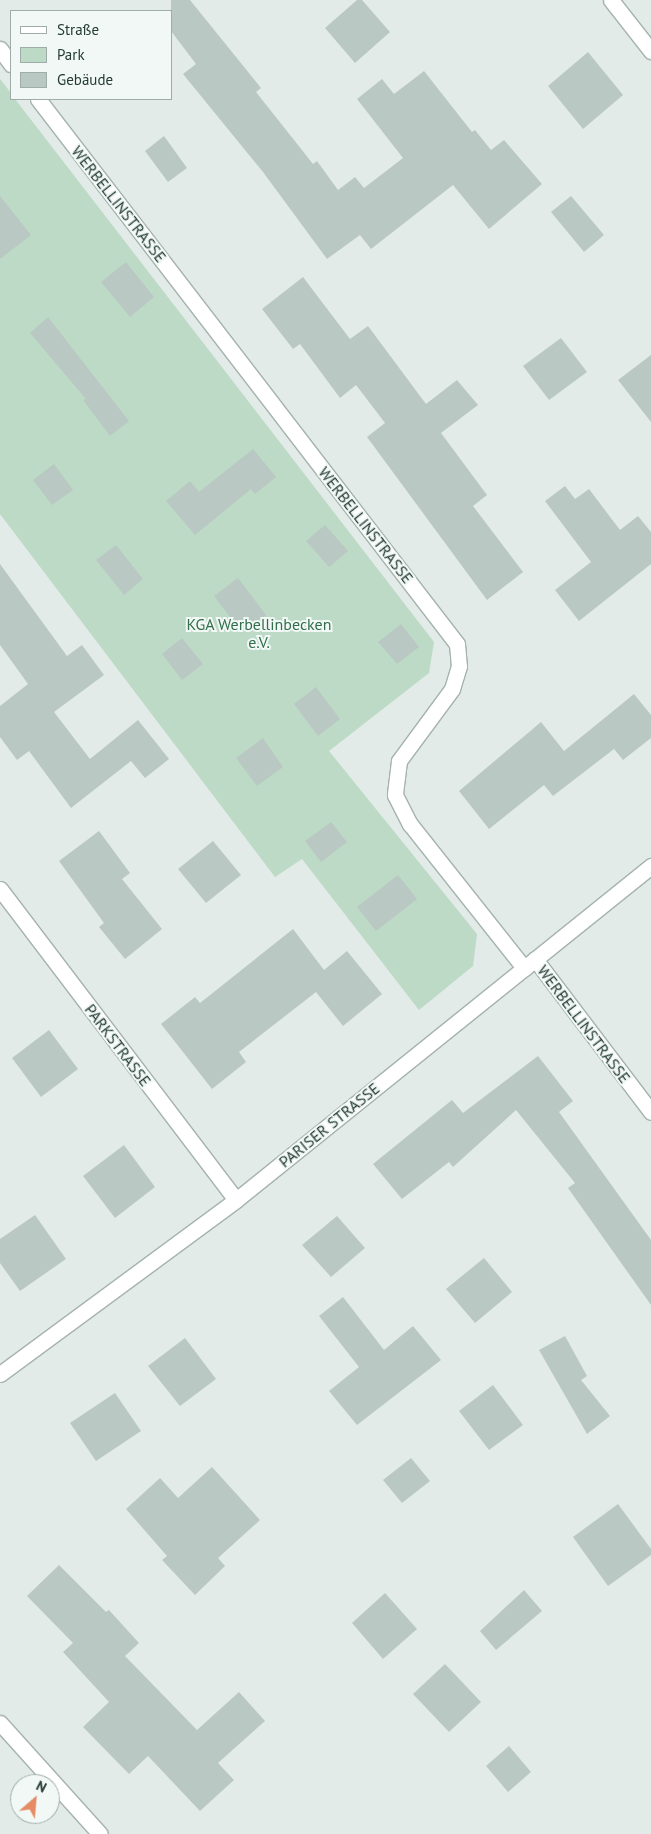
<!DOCTYPE html>
<html>
<head>
<meta charset="utf-8">
<style>
  body { margin:0 }
  #map { position:relative; width:651px; height:1834px; overflow:hidden; background:#e2ebe7; font-family:"PT Sans",sans-serif }
  div>[style] { position:absolute }
  .green>* { inset:0; background:#bcdac6 }
  .building>* { inset:0; background:#bac8c3 }
  .roads { filter:drop-shadow(1px 0 #a5b2ae) drop-shadow(-1px 0 #a5b2ae) drop-shadow(0 1px #a5b2ae) drop-shadow(0 -1px #a5b2ae) }
  .street>* { height:15px; margin:-7.5px; padding:0 7.5px; transform-origin:7.5px; border-radius:7.5px; background:#fff }
  span { translate:-50% -50%; white-space:nowrap; text-align:center; line-height:1.15; -webkit-text-stroke:4px #f2f8f5; paint-order:stroke }
  .street-label { font-size:16px; color:#233a35 }
  .park-label { font-size:16px; color:#316e4c }
  .legend { position:absolute; left:10px; top:10px; width:162px; height:90px; box-sizing:border-box; background:#f2f8f5; border:1px solid #9faca8; margin:0; padding:6px 9px; list-style:none; font-size:15px; color:#233a35 }
  .legend li { display:flex; align-items:center; gap:10px; height:25px }
  .legend b { width:25px; border:1px solid #9faca8 }
  .north { position:absolute; left:10px; top:1774px; width:50px; height:50px; box-sizing:border-box; background:#f2f8f5; border:1px solid #9faca8; border-radius:50%; rotate:27deg; font-size:14px; font-weight:700; line-height:20px; text-align:center; color:#233a35 }
  .north::after { content:''; display:block; margin:auto; width:18px; height:22px; background:#e68b64; clip-path:polygon(50% 0,100% 100%,50% 72%,0 100%) }
</style>
</head>
<body>
<div id="map">
  <div class="green">
    <i style="clip-path:polygon(0 79px,11px 93px,11px 99px,15px 99px,434px 642px,429px 673px,329px 751px,477px 934px,473px 966px,419px 1010px,302px 859px,275px 877px,0 514px)"></i>
  </div>
  <div class="building">
    <i style="clip-path:polygon(171px 0,190px 0,261px 88px,256px 92px,313px 164px,317px 161px,338px 190px,355px 177px,364px 188px,403px 158px,357px 99px,382px 79px,394px 94px,424px 71px,472px 132px,475px 130px,491px 150px,504px 140px,542px 184px,489px 229px,453px 185px,371px 249px,360px 235px,327px 259px,263px 172px,183px 74px,196px 64px,171px 31px)"></i>
    <i style="clip-path:polygon(357px 0,362px 0,390px 32px,355px 63px,325px 28px)"></i>
    <i style="clip-path:polygon(588px 52px,623px 95px,583px 129px,548px 86px)"></i>
    <i style="clip-path:polygon(164px 136px,187px 168px,168px 182px,145px 151px)"></i>
    <i style="clip-path:polygon(0 196px,31px 235px,0 259px)"></i>
    <i style="clip-path:polygon(571px 196px,604px 235px,584px 252px,551px 212px)"></i>
    <i style="clip-path:polygon(126px 262px,154px 297px,130px 317px,101px 282px)"></i>
    <i style="clip-path:polygon(303px 277px,350px 339px,368px 326px,426px 404px,457px 380px,478px 405px,441px 433px,487px 495px,473px 506px,523px 572px,487px 600px,367px 437px,385px 423px,356px 385px,340px 398px,300px 344px,293px 349px,262px 309px)"></i>
    <i style="clip-path:polygon(48px 317px,129px 421px,110px 436px,83px 400px,86px 399px,30px 333px)"></i>
    <i style="clip-path:polygon(561px 338px,587px 372px,549px 400px,523px 366px)"></i>
    <i style="clip-path:polygon(651px 355px,651px 422px,618px 380px)"></i>
    <i style="clip-path:polygon(253px 449px,276px 477px,255px 494px,251px 489px,195px 535px,166px 501px,190px 481px,199px 492px)"></i>
    <i style="clip-path:polygon(54px 464px,73px 490px,52px 505px,33px 480px)"></i>
    <i style="clip-path:polygon(565px 486px,575px 499px,589px 489px,620px 530px,638px 516px,651px 532px,651px 564px,579px 621px,555px 590px,591px 562px,545px 501px)"></i>
    <i style="clip-path:polygon(325px 525px,348px 551px,329px 567px,306px 541px)"></i>
    <i style="clip-path:polygon(116px 545px,143px 579px,124px 595px,96px 560px)"></i>
    <i style="clip-path:polygon(0 564px,67px 656px,82px 645px,104px 675px,54px 712px,90px 759px,138px 720px,169px 759px,145px 778px,131px 761px,71px 808px,29px 751px,17px 760px,0 737px,0 706px,28px 684px,0 645px)"></i>
    <i style="clip-path:polygon(238px 578px,266px 615px,242px 633px,214px 596px)"></i>
    <i style="clip-path:polygon(401px 624px,419px 647px,397px 664px,378px 642px)"></i>
    <i style="clip-path:polygon(182px 638px,203px 664px,182px 680px,162px 654px)"></i>
    <i style="clip-path:polygon(316px 687px,340px 719px,318px 736px,294px 704px)"></i>
    <i style="clip-path:polygon(634px 694px,651px 715px,651px 738px,623px 760px,614px 749px,553px 796px,544px 785px,489px 829px,459px 791px,541px 722px,564px 751px)"></i>
    <i style="clip-path:polygon(263px 738px,283px 767px,257px 786px,236px 758px)"></i>
    <i style="clip-path:polygon(331px 822px,347px 842px,321px 862px,305px 841px)"></i>
    <i style="clip-path:polygon(99px 831px,130px 873px,122px 879px,162px 929px,125px 959px,99px 927px,104px 923px,59px 861px)"></i>
    <i style="clip-path:polygon(213px 841px,241px 875px,206px 903px,178px 869px)"></i>
    <i style="clip-path:polygon(398px 875px,417px 899px,376px 931px,357px 907px)"></i>
    <i style="clip-path:polygon(293px 929px,324px 970px,347px 951px,382px 994px,343px 1026px,316px 992px,239px 1052px,246px 1062px,212px 1089px,161px 1024px,195px 997px,200px 1003px)"></i>
    <i style="clip-path:polygon(49px 1030px,78px 1069px,41px 1097px,12px 1058px)"></i>
    <i style="clip-path:polygon(538px 1056px,573px 1101px,559px 1112px,651px 1240px,651px 1305px,568px 1188px,575px 1183px,516px 1110px,453px 1167px,449px 1162px,402px 1199px,373px 1164px,452px 1100px,463px 1113px)"></i>
    <i style="clip-path:polygon(124px 1145px,155px 1187px,115px 1218px,83px 1176px)"></i>
    <i style="clip-path:polygon(35px 1215px,66px 1259px,20px 1291px,0 1263px,0 1239px)"></i>
    <i style="clip-path:polygon(337px 1216px,365px 1248px,331px 1277px,302px 1245px)"></i>
    <i style="clip-path:polygon(484px 1258px,512px 1292px,475px 1323px,446px 1289px)"></i>
    <i style="clip-path:polygon(343px 1297px,384px 1350px,413px 1326px,441px 1360px,357px 1425px,329px 1391px,359px 1367px,319px 1316px)"></i>
    <i style="clip-path:polygon(565px 1336px,587px 1376px,581px 1380px,610px 1416px,587px 1434px,539px 1350px)"></i>
    <i style="clip-path:polygon(185px 1338px,216px 1379px,180px 1406px,148px 1366px)"></i>
    <i style="clip-path:polygon(493px 1385px,523px 1425px,489px 1450px,459px 1411px)"></i>
    <i style="clip-path:polygon(115px 1393px,141px 1431px,96px 1461px,70px 1423px)"></i>
    <i style="clip-path:polygon(411px 1458px,430px 1481px,402px 1503px,383px 1480px)"></i>
    <i style="clip-path:polygon(212px 1467px,260px 1520px,218px 1558px,225px 1566px,195px 1595px,162px 1560px,167px 1556px,126px 1509px,160px 1478px,178px 1498px)"></i>
    <i style="clip-path:polygon(618px 1504px,651px 1549px,651px 1555px,608px 1586px,573px 1537px)"></i>
    <i style="clip-path:polygon(59px 1565px,106px 1612px,109px 1610px,139px 1643px,125px 1656px,197px 1730px,239px 1692px,265px 1721px,218px 1763px,234px 1780px,200px 1811px,148px 1756px,129px 1774px,83px 1727px,109px 1702px,63px 1652px,73px 1643px,27px 1596px)"></i>
    <i style="clip-path:polygon(524px 1590px,542px 1611px,496px 1650px,480px 1631px)"></i>
    <i style="clip-path:polygon(385px 1593px,417px 1629px,383px 1659px,352px 1623px)"></i>
    <i style="clip-path:polygon(445px 1664px,481px 1702px,449px 1732px,413px 1694px)"></i>
    <i style="clip-path:polygon(509px 1746px,531px 1772px,508px 1792px,486px 1766px)"></i>
  </div>
  <div class="roads">
    <div class="street">
      <i style="left:611px;top:0;width:65px;rotate:51.9deg"></i>
      <i style="left:0;top:49px;width:19px;rotate:54deg"></i>
      <i style="left:38px;top:99px;width:687px;rotate:52.45deg"></i>
      <i style="left:457px;top:644px;width:22px;rotate:85deg"></i>
      <i style="left:459px;top:666px;width:24px;rotate:107deg"></i>
      <i style="left:452px;top:689px;width:89px;rotate:126.4deg"></i>
      <i style="left:399px;top:761px;width:34px;rotate:97deg"></i>
      <i style="left:395px;top:795px;width:33px;rotate:63deg"></i>
      <i style="left:410px;top:824px;width:184px;rotate:51.6deg"></i>
      <i style="left:0;top:889px;width:390px;rotate:52.8deg"></i>
      <i style="left:535px;top:959px;width:192px;rotate:52.8deg"></i>
      <i style="left:0;top:1374px;width:293px;rotate:-36.4deg"></i>
      <i style="left:236px;top:1200px;width:533px;rotate:-38.83deg"></i>
      <i style="left:0;top:1723px;width:149px;rotate:48deg"></i>
    </div>
  </div>
  <div class="street-label">
    <span style="left:119px;top:204px;rotate:52deg">WERBELLINSTRASSE</span>
    <span style="left:366px;top:525px;rotate:52deg">WERBELLINSTRASSE</span>
    <span style="left:584px;top:1024px;rotate:53deg">WERBELLINSTRASSE</span>
    <span style="left:118px;top:1045px;rotate:53deg">PARKSTRASSE</span>
    <span style="left:329px;top:1125px;rotate:-39deg">PARISER STRASSE</span>
  </div>
  <div class="park-label">
    <span style="left:259px;top:633px">KGA Werbellinbecken<br>e.V.</span>
  </div>
  <ul class="legend">
  <li><b style="height:6px;background:#fff"></b>Straße</li>
  <li><b style="height:14px;background:#bcdac6"></b>Park</li>
  <li><b style="height:14px;background:#bac8c3"></b>Gebäude</li>
  </ul>
  <div class="north">N</div>
</div>
</body>
</html>
